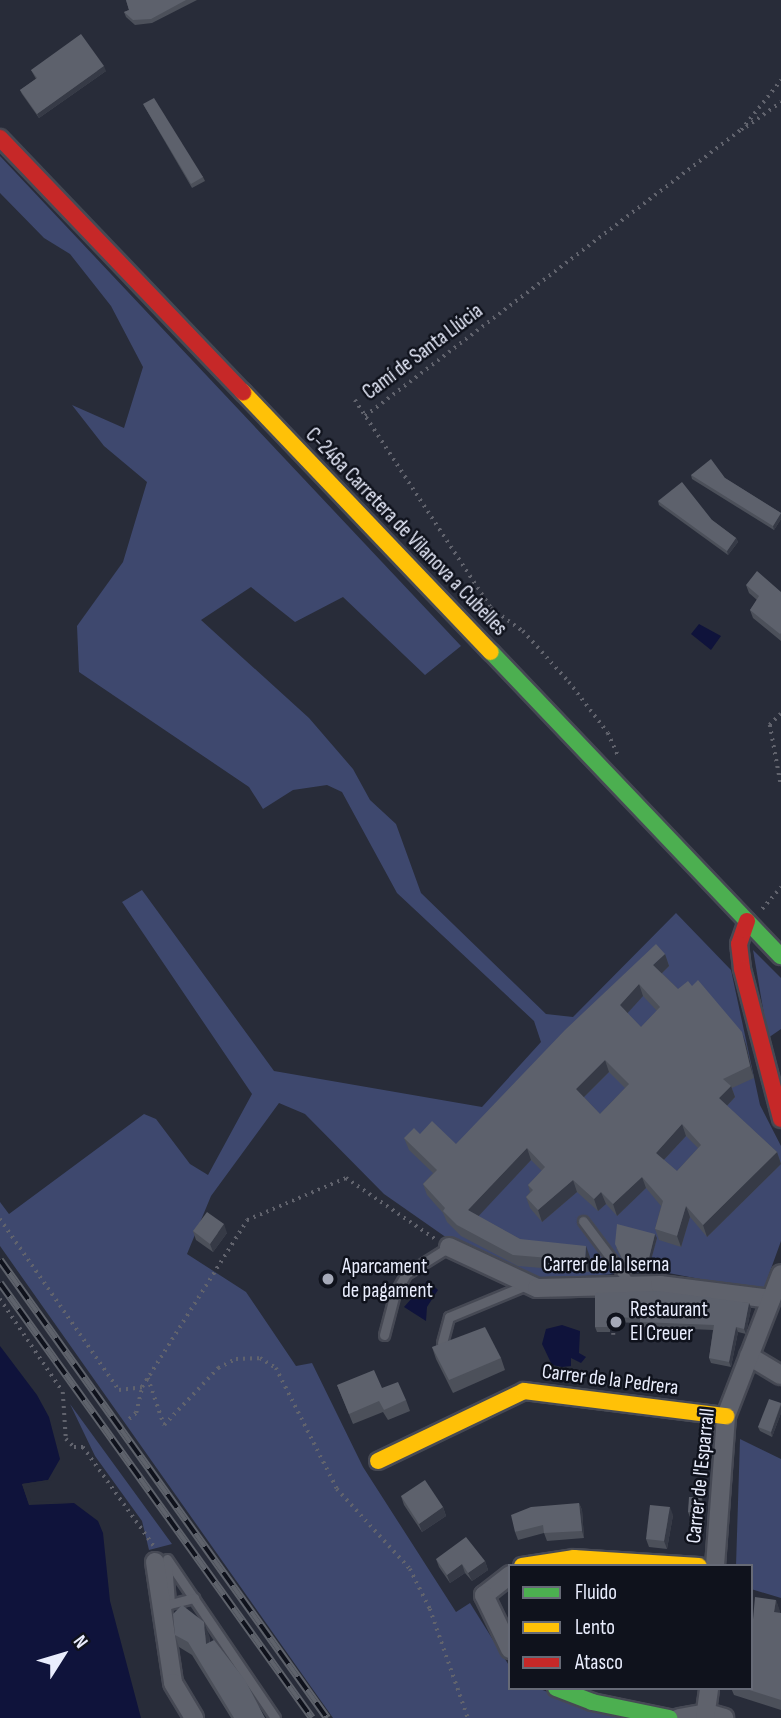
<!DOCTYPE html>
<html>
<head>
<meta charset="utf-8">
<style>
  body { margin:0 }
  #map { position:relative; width:781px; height:1718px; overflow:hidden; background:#282c39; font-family:"Sofia Sans Condensed",sans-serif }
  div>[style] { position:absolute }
  .green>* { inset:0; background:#3e486e }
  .water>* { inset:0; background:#0f133b }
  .pier>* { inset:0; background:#282c39 }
  .path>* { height:3.5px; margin-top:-1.75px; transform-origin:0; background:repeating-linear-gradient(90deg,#61636d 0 2px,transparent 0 7px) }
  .roads { filter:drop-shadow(2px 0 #464954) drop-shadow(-2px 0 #464954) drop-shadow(0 2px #464954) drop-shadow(0 -2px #464954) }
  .lane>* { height:9px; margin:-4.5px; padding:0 4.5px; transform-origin:4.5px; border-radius:4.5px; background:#5f626c }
  .street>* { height:18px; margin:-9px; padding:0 9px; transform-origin:9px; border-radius:9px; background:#5f626c }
  .fast>* { height:16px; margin:-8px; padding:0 8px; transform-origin:8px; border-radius:8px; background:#4caf50 }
  .slow>* { height:16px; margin:-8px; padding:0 8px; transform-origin:8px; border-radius:8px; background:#ffc107 }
  .jam>* { height:16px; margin:-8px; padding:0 8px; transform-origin:8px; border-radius:8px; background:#c62828 }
  .rail>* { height:8px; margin-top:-4px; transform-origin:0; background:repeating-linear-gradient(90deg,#0f121c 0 16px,#5e626b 0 32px); box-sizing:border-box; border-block:2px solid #5e626b }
  .wall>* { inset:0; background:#4c505a }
  .shaded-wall>* { inset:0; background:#363a46 }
  .building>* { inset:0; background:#5d616c }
  .dots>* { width:19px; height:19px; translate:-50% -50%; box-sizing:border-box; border:4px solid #0f121c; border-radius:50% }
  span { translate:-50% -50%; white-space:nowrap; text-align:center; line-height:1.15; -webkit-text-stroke:5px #0f121c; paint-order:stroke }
  .street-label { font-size:21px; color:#e9edfd }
  .poi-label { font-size:21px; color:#e9edfd }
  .left { translate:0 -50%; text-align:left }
  .legend { position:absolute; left:508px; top:1564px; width:245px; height:126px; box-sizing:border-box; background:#0f121c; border:2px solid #666a76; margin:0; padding:9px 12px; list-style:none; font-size:21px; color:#e9edfd }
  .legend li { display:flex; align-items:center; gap:14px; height:35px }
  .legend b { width:35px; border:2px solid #666a76 }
  .north { position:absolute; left:28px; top:1620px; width:70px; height:70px; -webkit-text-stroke:5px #0f121c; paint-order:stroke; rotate:53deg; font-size:19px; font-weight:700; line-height:28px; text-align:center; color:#e9edfd }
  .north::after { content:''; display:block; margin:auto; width:24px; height:32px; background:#e9edfd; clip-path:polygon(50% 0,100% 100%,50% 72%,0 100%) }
</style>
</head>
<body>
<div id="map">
  <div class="green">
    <i style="clip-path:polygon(0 156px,461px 646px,425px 675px,343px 597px,295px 622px,251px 587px,201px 620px,309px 718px,353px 769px,370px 800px,396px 824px,421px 893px,546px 1014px,573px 1017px,676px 913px,731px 970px,760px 1105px,781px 1146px,781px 1241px,763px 1291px,658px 1271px,528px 1280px,457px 1245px,384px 1194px,305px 1114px,279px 1103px,211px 1196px,187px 1254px,246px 1292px,296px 1366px,312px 1363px,363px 1467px,456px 1612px,470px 1603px,510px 1667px,510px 1688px,537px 1688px,619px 1718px,333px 1718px,0 1246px,0 1202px,9px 1214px,144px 1114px,156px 1119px,190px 1164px,208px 1175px,252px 1094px,122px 902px,142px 890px,274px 1071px,482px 1107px,541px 1042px,534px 1021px,397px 893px,342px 792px,327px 785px,293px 790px,263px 809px,249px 787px,79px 672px,77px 626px,123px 562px,147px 482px,104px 446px,72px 405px,124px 428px,143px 367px,111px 306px,70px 254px,44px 238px,0 193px)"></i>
    <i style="clip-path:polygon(753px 950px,781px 978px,781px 1029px,768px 1038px)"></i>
    <i style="clip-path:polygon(70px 1404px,172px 1544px,149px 1550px,142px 1521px,95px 1456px)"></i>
    <i style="clip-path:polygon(740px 1439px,781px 1459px,781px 1598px,751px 1589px,751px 1566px,736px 1566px)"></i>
  </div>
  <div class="water">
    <i style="clip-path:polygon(699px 624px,721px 636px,711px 650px,691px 634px)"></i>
    <i style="clip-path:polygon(428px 1280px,438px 1290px,427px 1307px,426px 1321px,404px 1307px)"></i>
    <i style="clip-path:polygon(562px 1325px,580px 1331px,579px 1353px,586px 1357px,581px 1363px,571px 1358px,571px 1366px,562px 1367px,552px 1365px,542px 1344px,546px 1329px)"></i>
    <i style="clip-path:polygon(0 1346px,37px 1395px,49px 1417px,60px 1459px,48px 1480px,22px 1484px,29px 1504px,74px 1503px,98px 1521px,103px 1533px,110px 1601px,141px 1718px,0 1718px)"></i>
  </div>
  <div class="pier">
    <i style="clip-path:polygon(48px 1480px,52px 1480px,26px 1487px,31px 1501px,74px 1503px,29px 1505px,22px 1484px)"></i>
  </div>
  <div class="path">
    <i style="left:746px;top:127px;width:43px;rotate:-35.5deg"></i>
    <i style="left:355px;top:400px;width:249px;rotate:56.8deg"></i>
    <i style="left:491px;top:608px;width:39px;rotate:36deg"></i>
    <i style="left:523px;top:631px;width:69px;rotate:48deg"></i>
    <i style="left:569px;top:682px;width:64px;rotate:52.6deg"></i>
    <i style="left:608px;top:733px;width:24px;rotate:66deg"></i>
    <i style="left:365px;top:416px;width:472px;rotate:-37.3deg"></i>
    <i style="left:741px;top:130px;width:64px;rotate:-51.3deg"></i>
    <i style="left:781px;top:714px;width:16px;rotate:135deg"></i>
    <i style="left:770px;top:725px;width:61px;rotate:79.6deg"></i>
    <i style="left:762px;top:909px;width:29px;rotate:-49deg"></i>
    <i style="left:0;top:1219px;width:208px;rotate:55.2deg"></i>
    <i style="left:119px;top:1390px;width:23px;rotate:-7deg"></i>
    <i style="left:0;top:1299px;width:112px;rotate:55.9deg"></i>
    <i style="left:63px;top:1392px;width:47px;rotate:86.3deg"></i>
    <i style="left:66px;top:1439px;width:11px;rotate:45deg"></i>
    <i style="left:74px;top:1447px;width:9px"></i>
    <i style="left:83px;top:1447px;width:122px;rotate:54.4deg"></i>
    <i style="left:613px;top:1335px;width:17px;rotate:-90deg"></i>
    <i style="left:148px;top:1378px;width:50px;rotate:71.2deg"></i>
    <i style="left:164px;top:1425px;width:79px;rotate:-46.5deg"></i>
    <i style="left:218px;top:1368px;width:20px;rotate:-27deg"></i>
    <i style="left:236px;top:1359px;width:24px;rotate:-2deg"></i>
    <i style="left:260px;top:1358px;width:19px;rotate:32deg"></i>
    <i style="left:276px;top:1368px;width:136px;rotate:63.2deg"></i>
    <i style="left:337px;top:1489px;width:108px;rotate:47.6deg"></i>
    <i style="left:410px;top:1569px;width:45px;rotate:63.4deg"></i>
    <i style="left:430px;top:1609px;width:115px;rotate:70.8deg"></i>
    <i style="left:129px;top:1419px;width:9px;rotate:-41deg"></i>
    <i style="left:136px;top:1413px;width:27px;rotate:-77deg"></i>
    <i style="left:142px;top:1387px;width:197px;rotate:-57.8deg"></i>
    <i style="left:247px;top:1220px;width:108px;rotate:-23deg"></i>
    <i style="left:346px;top:1178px;width:108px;rotate:34.4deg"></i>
  </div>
  <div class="roads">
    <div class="lane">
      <i style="left:583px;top:1221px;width:80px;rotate:53.1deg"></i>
      <i style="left:384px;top:1335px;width:43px;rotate:-75.3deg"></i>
      <i style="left:395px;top:1293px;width:22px;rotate:-60deg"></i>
      <i style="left:406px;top:1274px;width:51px;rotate:-32.1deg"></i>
      <i style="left:442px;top:1343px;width:27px;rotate:-75deg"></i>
      <i style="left:449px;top:1317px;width:81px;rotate:-22.5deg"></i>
      <i style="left:167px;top:1559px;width:192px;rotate:55.8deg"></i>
      <i style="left:167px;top:1561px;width:43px;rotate:86deg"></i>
      <i style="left:170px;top:1604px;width:25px;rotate:-14deg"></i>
    </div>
    <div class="street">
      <i style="left:449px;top:1247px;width:97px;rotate:25deg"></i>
      <i style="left:537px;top:1288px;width:123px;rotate:-1.4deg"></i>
      <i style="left:660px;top:1285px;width:112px;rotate:7.2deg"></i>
      <i style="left:749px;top:1356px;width:37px;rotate:31deg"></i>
      <i style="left:155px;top:1562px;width:122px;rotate:81.5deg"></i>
      <i style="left:173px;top:1683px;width:41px;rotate:59deg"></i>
      <i style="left:715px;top:1566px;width:150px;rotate:-85.8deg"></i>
      <i style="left:726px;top:1416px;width:152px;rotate:-68.8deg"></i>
      <i style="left:510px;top:1575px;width:33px;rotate:142deg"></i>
      <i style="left:484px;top:1595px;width:60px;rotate:64.3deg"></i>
      <i style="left:679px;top:1718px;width:28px;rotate:-10deg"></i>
      <i style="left:707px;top:1713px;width:18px;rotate:16deg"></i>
      <i style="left:705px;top:1718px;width:30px;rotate:-82deg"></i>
    </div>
    <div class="fast">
      <i style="left:491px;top:652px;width:420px;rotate:46.4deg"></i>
      <i style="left:556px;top:1688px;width:39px;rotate:21deg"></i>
      <i style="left:592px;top:1702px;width:79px;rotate:11.7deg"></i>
    </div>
    <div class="slow">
      <i style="left:243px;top:392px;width:359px;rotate:46.4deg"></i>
      <i style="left:378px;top:1461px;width:162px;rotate:-25.6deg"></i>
      <i style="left:524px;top:1391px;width:204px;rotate:7.1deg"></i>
      <i style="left:522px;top:1566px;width:53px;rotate:-8.7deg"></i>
      <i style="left:574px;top:1558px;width:125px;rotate:3.7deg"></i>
    </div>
    <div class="jam">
      <i style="left:0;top:138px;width:352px;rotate:46.3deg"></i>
      <i style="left:747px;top:921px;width:24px;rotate:109deg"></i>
      <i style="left:739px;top:944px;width:25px;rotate:83deg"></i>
      <i style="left:742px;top:969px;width:155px;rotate:75.4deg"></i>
    </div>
  </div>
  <div class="rail">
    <i style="left:0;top:1260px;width:563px;rotate:54.47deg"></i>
    <i style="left:0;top:1283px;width:535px;rotate:54.35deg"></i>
  </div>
  <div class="wall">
    <i style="clip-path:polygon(126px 0,197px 0,152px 23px,135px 25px,126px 17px,124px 12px,129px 10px)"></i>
    <i style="clip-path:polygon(31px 70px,106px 71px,39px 118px,22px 94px,20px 90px,36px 79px)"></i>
    <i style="clip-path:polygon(143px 104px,203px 177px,205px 181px,192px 188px)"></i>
    <i style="clip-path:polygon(691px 475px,725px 478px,781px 513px,781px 519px,774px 530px,692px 479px)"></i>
    <i style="clip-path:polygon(658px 501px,712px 520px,736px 538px,738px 542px,728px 555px,659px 505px)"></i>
    <i style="clip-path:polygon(746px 585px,781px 592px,781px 641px,753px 618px,750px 610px,757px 600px,749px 593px)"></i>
    <i style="clip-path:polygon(evenodd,665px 954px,669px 966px,662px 973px,678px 989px,746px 1044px,754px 1078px,732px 1088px,735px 1097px,727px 1106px,777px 1152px,781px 1164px,707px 1237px,690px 1217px,681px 1247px,659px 1240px,655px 1229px,661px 1206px,646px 1188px,617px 1216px,606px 1204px,598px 1211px,577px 1192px,542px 1222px,530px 1208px,526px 1197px,530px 1192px,528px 1185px,542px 1171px,531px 1160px,478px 1216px,520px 1239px,590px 1257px,589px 1272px,518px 1266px,461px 1236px,447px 1222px,443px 1213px,427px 1195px,423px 1184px,433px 1173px,409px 1150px,404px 1138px,420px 1134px,456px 1144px,665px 954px,643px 996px,657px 1011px,641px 1027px,627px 1013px,643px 996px,665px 954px,609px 1072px,625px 1088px,600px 1114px,584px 1097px,609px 1072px,665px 954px,686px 1136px,698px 1148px,677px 1171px,664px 1160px,686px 1136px)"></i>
    <i style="clip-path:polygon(193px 1231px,227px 1233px,213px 1252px,196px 1240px)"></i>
    <i style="clip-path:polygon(657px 1238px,648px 1271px,625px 1266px,616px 1248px)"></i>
    <i style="clip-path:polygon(595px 1293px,749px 1303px,751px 1308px,746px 1334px,738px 1332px,731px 1367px,711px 1363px,709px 1358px,713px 1330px,642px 1327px,640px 1323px,610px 1322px,610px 1332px,597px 1332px,595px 1327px)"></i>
    <i style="clip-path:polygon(432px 1347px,501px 1358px,505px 1370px,453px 1393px,436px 1359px)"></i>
    <i style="clip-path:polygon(337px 1385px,382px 1388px,406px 1400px,410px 1411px,388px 1420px,383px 1412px,353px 1424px)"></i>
    <i style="clip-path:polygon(781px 1403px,781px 1413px,772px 1437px,760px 1431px,758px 1427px)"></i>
    <i style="clip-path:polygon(401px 1496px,443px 1507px,446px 1516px,422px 1532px,404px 1505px)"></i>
    <i style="clip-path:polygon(704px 1502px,703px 1517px,690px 1517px,688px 1512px)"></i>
    <i style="clip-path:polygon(579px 1503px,582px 1510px,584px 1538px,547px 1541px,544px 1533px,518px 1540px,515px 1532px)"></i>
    <i style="clip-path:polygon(673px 1515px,667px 1549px,649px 1547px,646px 1539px)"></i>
    <i style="clip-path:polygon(436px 1559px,485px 1561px,488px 1570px,472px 1581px,465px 1573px,450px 1583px,439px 1567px)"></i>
    <i style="clip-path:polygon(776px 1600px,780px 1613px,781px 1613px,781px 1710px,734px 1695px,731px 1688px,751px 1688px)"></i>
    <i style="clip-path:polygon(175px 1635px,209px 1635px,210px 1642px,265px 1718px,231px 1718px,192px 1655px,179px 1647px)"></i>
  </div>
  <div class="shaded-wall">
    <i style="clip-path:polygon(104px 66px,106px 71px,39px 118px,37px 114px)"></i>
    <i style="clip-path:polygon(781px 513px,781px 519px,774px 530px,773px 526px)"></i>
    <i style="clip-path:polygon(736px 538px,738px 542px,728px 555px,727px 551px)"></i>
    <i style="clip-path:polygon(665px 954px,669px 966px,658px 977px,653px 965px)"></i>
    <i style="clip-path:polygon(639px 984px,643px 996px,624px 1017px,620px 1005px)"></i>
    <i style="clip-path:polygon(742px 1032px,746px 1044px,754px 1078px,750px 1066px)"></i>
    <i style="clip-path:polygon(605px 1060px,609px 1072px,580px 1101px,576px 1089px)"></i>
    <i style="clip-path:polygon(731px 1086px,735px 1097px,723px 1110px,719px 1098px)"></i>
    <i style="clip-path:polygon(682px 1124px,686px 1136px,660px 1164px,656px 1153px)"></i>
    <i style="clip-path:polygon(527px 1148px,531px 1160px,473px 1222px,468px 1210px)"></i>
    <i style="clip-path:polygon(777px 1152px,781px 1164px,707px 1237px,703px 1225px)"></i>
    <i style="clip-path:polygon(642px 1177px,646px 1188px,617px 1216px,613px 1204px)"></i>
    <i style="clip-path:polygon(573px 1180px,577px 1192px,542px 1222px,538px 1210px)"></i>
    <i style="clip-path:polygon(601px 1192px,606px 1204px,598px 1211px,594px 1199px)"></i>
    <i style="clip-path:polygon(686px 1206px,690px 1217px,681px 1247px,677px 1236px)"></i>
    <i style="clip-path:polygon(224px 1224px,227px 1233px,213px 1252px,210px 1244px)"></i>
    <i style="clip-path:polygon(655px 1234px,657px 1238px,648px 1271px,647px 1266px)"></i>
    <i style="clip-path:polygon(586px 1246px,590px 1257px,589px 1272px,585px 1261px)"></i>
    <i style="clip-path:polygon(749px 1303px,751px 1308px,746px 1334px,744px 1329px)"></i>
    <i style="clip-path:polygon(736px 1327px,738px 1332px,731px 1367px,729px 1362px)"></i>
    <i style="clip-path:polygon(781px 1405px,781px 1413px,772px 1437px,771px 1432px)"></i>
    <i style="clip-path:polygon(702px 1497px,704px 1502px,703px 1517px,701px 1513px)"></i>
    <i style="clip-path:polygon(579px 1503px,582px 1510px,584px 1538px,582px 1531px)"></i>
    <i style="clip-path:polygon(443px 1507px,446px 1516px,422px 1532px,419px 1524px)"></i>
    <i style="clip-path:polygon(670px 1507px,673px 1515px,667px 1549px,664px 1541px)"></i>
    <i style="clip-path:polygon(485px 1561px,488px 1570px,472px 1581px,468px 1573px)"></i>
    <i style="clip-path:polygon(462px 1564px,465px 1573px,450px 1583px,447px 1575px)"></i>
    <i style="clip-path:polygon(776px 1600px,780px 1611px,778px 1622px,774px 1612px)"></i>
    <i style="clip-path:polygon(204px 1622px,209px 1635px,211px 1657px,206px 1644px)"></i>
  </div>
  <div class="building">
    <i style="clip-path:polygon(126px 0,186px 0,151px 19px,133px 20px,124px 12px,129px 10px)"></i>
    <i style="clip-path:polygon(81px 34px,104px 66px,37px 114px,20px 90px,37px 78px,31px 70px)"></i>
    <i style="clip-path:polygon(154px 98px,203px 177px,191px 184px,143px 104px)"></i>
    <i style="clip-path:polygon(711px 459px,725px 478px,781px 513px,773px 526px,691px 475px)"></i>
    <i style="clip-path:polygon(682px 482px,712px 520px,736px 538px,727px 551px,658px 501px)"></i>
    <i style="clip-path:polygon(757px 571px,781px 592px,781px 633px,780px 634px,750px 610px,759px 596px,746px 585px)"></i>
    <i style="clip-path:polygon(evenodd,656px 944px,665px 954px,653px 965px,678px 989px,688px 981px,692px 986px,698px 980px,742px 1032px,750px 1066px,723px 1079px,731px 1086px,719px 1098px,777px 1152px,703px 1225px,686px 1206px,677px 1236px,655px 1229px,663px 1201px,642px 1177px,613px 1204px,601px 1192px,594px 1199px,573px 1180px,538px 1210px,526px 1197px,533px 1190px,528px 1185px,545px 1167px,527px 1148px,468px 1210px,520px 1239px,586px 1246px,585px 1261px,513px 1255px,457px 1225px,443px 1211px,445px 1208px,423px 1184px,437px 1170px,404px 1138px,414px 1128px,420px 1134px,432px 1121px,456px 1144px,565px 1030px,656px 944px,639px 984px,660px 1007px,641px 1027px,620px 1005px,639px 984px,656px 944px,605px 1060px,629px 1084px,600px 1114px,576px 1089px,605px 1060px,656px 944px,682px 1124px,701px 1145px,677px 1171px,656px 1153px,682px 1124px)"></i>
    <i style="clip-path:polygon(207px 1212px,224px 1224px,210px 1244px,193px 1231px)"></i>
    <i style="clip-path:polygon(617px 1224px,655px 1234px,647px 1266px,624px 1262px,615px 1244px)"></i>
    <i style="clip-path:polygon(658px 1291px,749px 1303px,744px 1329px,736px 1327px,729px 1362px,709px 1358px,714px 1325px,640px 1322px,640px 1318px,608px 1317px,608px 1327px,595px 1327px,595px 1293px)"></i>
    <i style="clip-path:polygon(485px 1327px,501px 1358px,449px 1380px,432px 1347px)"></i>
    <i style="clip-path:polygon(374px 1370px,382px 1388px,398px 1382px,406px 1400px,384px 1410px,379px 1401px,349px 1414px,337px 1385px)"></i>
    <i style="clip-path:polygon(769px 1399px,781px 1403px,771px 1432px,758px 1427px)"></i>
    <i style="clip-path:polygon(425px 1480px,443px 1507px,419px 1524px,401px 1496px)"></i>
    <i style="clip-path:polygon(689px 1497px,702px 1497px,701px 1513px,688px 1512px)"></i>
    <i style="clip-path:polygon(579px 1503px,582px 1531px,544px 1533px,543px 1525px,515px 1532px,511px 1515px,531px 1507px)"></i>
    <i style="clip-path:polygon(650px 1505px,670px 1507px,664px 1541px,646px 1539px)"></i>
    <i style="clip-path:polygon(466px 1537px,485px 1561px,468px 1573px,462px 1564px,447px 1575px,436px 1559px)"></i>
    <i style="clip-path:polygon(755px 1597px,776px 1600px,774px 1612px,781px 1613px,781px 1700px,743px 1688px,751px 1688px,751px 1642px)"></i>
    <i style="clip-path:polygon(182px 1605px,204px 1622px,206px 1644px,214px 1640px,245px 1680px,265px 1718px,234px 1718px,188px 1642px,175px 1635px,173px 1614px)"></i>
  </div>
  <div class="dots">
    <i style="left:328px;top:1279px;background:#a5a9b8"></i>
    <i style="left:616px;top:1322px;background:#a5a9b8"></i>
  </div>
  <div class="street-label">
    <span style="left:423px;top:352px;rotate:-37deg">Camí de Santa Llúcia</span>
    <span style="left:406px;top:532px;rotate:46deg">C-246a Carretera de Vilanova a Cubelles</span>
    <span style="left:606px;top:1265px">Carrer de la Iserna</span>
    <span style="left:610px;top:1380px;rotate:7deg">Carrer de la Pedrera</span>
    <span style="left:701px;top:1476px;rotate:-84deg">Carrer de l'Esparrall</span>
  </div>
  <div class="poi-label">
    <span class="left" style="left:342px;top:1279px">Aparcament<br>de pagament</span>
    <span class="left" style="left:630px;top:1322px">Restaurant<br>El Creuer</span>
  </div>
  <ul class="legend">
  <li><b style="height:9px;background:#4caf50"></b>Fluido</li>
  <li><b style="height:9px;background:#ffc107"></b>Lento</li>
  <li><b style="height:9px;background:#c62828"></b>Atasco</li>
  </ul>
  <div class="north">N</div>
</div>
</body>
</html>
